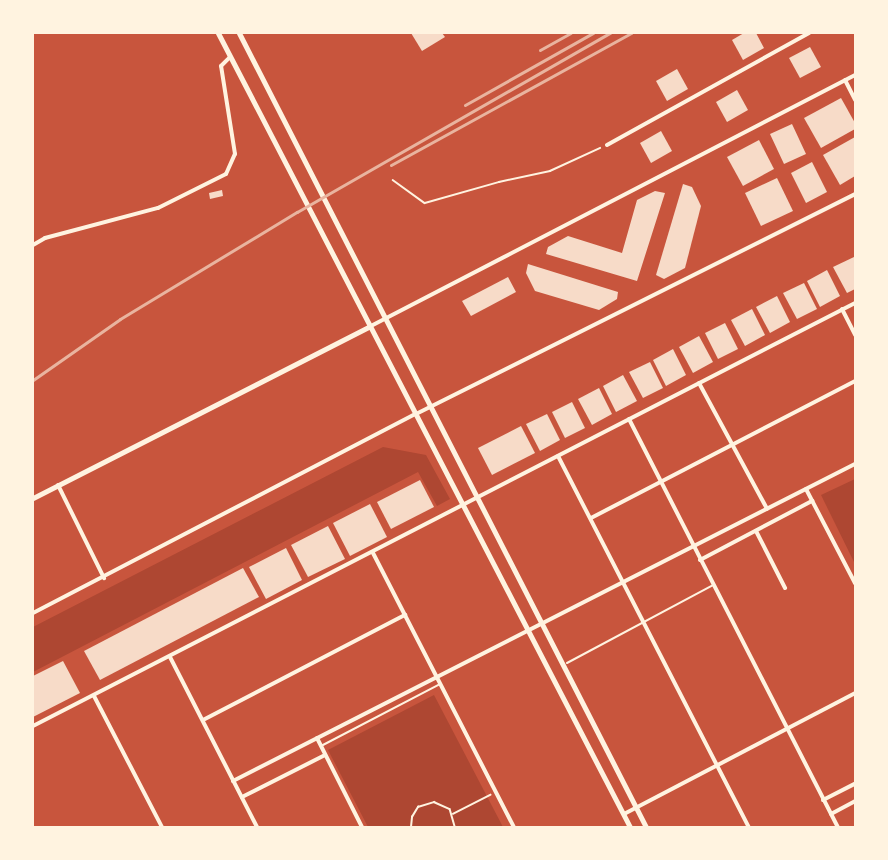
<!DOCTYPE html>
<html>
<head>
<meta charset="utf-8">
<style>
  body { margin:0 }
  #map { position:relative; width:888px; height:860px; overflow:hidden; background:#c8553d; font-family:"IBM Plex Sans",sans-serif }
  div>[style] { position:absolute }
  .green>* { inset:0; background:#ae4732 }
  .building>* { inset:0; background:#f7dbc8 }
  .path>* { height:1.5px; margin:-0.75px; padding:0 0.75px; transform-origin:0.75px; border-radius:0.75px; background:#fff3e0 }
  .service>* { height:2px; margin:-1px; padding:0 1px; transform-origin:1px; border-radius:1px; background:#fff3e0 }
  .minor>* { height:4px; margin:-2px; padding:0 2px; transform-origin:2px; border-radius:2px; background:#fff3e0 }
  .tertiary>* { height:5px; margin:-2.5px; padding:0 2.5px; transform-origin:2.5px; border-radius:2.5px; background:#fff3e0 }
  .rail>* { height:3px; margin:-1.5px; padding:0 1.5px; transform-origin:1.5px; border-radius:1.5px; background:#e9b49f }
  span { translate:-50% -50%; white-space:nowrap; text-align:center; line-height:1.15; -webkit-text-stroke:3.5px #fff3e0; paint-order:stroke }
  .frame { position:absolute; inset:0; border:34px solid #fff3e0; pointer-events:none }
</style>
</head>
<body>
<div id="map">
  <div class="green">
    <i style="clip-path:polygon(383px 447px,426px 455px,450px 499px,437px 506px,418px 472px,33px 672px,33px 627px)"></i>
    <i style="clip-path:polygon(855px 479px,855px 564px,821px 495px)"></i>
    <i style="clip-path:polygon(434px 695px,503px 827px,368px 827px,328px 750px)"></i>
  </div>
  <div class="building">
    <i style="clip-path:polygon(411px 33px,442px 33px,445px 37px,422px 51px)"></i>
    <i style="clip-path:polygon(744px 33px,756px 33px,764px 48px,743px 60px,732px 40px)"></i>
    <i style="clip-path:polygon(810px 47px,821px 67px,800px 78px,789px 58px)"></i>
    <i style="clip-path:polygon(677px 69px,688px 89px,667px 101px,656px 81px)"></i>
    <i style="clip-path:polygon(737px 90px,748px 110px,727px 122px,716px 102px)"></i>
    <i style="clip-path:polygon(841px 98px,855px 123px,855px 129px,821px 148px,804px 118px)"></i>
    <i style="clip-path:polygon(792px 124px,806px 154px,784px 164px,770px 134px)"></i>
    <i style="clip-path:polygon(661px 131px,672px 151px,651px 163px,640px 143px)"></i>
    <i style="clip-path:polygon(855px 137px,855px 176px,840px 185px,823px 155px)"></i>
    <i style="clip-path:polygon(759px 140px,774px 169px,743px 186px,727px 157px)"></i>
    <i style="clip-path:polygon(812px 162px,827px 192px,806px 203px,791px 173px)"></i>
    <i style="clip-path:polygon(777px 178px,793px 211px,761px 226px,745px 193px)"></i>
    <i style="clip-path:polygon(683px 184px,692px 187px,701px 206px,685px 268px,664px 279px,656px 275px)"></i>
    <i style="clip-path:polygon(222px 190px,223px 196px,210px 199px,209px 193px)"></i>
    <i style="clip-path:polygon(655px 191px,665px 193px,637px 281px,546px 254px,548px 247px,568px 236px,622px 253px,637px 200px)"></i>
    <i style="clip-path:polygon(854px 257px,855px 289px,847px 293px,833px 267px)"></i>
    <i style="clip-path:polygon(528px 264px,618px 292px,617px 299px,599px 310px,535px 291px,526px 273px)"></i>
    <i style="clip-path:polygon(827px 270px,840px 296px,820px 307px,807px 281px)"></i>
    <i style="clip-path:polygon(508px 277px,516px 292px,471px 316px,462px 301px)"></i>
    <i style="clip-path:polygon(804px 283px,817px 309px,797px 319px,783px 293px)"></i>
    <i style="clip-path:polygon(777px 296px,790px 322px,770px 333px,756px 307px)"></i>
    <i style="clip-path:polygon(752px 309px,765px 335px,745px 346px,731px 320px)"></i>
    <i style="clip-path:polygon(725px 323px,738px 349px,718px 359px,705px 333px)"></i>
    <i style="clip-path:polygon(699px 336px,713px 362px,693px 373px,679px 347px)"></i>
    <i style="clip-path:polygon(673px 349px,686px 375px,666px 386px,653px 360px)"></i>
    <i style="clip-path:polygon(650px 362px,663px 388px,643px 398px,629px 372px)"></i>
    <i style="clip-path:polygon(623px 375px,637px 401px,616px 412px,603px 386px)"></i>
    <i style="clip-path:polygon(599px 388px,612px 414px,592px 425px,578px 399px)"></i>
    <i style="clip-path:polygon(572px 402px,585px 428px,565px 438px,552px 412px)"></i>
    <i style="clip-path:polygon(547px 414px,560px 440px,540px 451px,526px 424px)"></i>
    <i style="clip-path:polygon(521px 426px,535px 453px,492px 475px,478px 448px)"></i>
    <i style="clip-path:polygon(420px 480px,434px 507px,391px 529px,377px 502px)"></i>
    <i style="clip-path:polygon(370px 504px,387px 537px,350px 556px,333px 523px)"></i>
    <i style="clip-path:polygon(328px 526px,345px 559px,308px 577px,291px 545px)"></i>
    <i style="clip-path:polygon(286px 548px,302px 580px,266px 599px,249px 567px)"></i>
    <i style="clip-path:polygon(243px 568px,259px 597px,100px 680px,84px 651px)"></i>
    <i style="clip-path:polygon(63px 661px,80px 693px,33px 717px,33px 676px)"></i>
  </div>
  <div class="path">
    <i style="left:393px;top:180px;width:39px;rotate:36deg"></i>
    <i style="left:425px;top:203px;width:77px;rotate:-15.8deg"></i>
    <i style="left:499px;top:182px;width:52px;rotate:-12.2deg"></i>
    <i style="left:550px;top:171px;width:55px;rotate:-24.7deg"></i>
    <i style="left:453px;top:814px;width:42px;rotate:-27.2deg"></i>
    <i style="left:411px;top:827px;width:10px;rotate:-84deg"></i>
    <i style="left:412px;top:817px;width:12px;rotate:-59deg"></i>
    <i style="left:418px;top:807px;width:17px;rotate:-17deg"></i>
    <i style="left:434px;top:802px;width:17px;rotate:24deg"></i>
    <i style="left:450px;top:809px;width:19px;rotate:74deg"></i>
  </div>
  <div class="service">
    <i style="left:567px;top:663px;width:166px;rotate:-28.1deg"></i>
    <i style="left:321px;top:746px;width:134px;rotate:-27.5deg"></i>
  </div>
  <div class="minor">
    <i style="left:845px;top:80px;width:22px;rotate:63deg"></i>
    <i style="left:607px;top:145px;width:231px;rotate:-29deg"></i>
    <i style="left:33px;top:245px;width:14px;rotate:-30deg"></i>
    <i style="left:45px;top:238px;width:117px;rotate:-14.9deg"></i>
    <i style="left:158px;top:208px;width:76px;rotate:-26.6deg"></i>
    <i style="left:226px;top:174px;width:22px;rotate:-66deg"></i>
    <i style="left:235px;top:154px;width:89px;rotate:-99deg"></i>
    <i style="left:221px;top:66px;width:13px;rotate:-45deg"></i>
    <i style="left:842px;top:309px;width:29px;rotate:63deg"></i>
    <i style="left:369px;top:327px;width:547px;rotate:-27.41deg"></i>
    <i style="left:699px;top:383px;width:143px;rotate:61.6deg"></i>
    <i style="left:629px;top:419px;width:458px;rotate:62.9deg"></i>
    <i style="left:558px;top:456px;width:417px;rotate:62.8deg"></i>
    <i style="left:58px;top:485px;width:104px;rotate:63.7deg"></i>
    <i style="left:806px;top:489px;width:106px;rotate:62.5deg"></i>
    <i style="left:591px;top:518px;width:297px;rotate:-27.4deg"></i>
    <i style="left:756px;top:531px;width:64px;rotate:63deg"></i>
    <i style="left:373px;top:553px;width:308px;rotate:62.8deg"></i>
    <i style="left:700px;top:560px;width:127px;rotate:-27.8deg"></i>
    <i style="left:33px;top:613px;width:432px;rotate:-27.5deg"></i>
    <i style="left:416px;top:414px;width:491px;rotate:-26.6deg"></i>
    <i style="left:170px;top:657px;width:191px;rotate:62.9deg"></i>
    <i style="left:94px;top:696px;width:148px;rotate:62.6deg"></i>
    <i style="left:203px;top:720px;width:228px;rotate:-27.5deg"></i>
    <i style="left:33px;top:726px;width:924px;rotate:-27.23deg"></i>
    <i style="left:317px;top:738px;width:100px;rotate:63.2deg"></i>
    <i style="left:233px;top:781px;width:698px;rotate:-27.01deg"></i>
    <i style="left:242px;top:797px;width:93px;rotate:-26.8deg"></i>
    <i style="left:823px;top:800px;width:36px;rotate:-27deg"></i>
    <i style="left:624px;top:814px;width:261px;rotate:-27.6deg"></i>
    <i style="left:831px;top:814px;width:27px;rotate:-28deg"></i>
  </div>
  <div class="tertiary">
    <i style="left:218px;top:33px;width:895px;rotate:62.58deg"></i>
    <i style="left:239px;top:33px;width:892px;rotate:62.86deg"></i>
    <i style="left:33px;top:498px;width:377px;rotate:-27deg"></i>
  </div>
  <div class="rail">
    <i style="left:540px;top:50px;width:35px;rotate:-29deg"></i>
    <i style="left:465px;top:105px;width:147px;rotate:-29.4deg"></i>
    <i style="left:391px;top:165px;width:274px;rotate:-28.8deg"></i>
    <i style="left:33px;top:380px;width:106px;rotate:-35deg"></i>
    <i style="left:120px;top:319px;width:207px;rotate:-31.2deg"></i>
    <i style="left:297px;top:212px;width:361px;rotate:-29.8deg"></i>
  </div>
  <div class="frame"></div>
</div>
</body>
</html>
